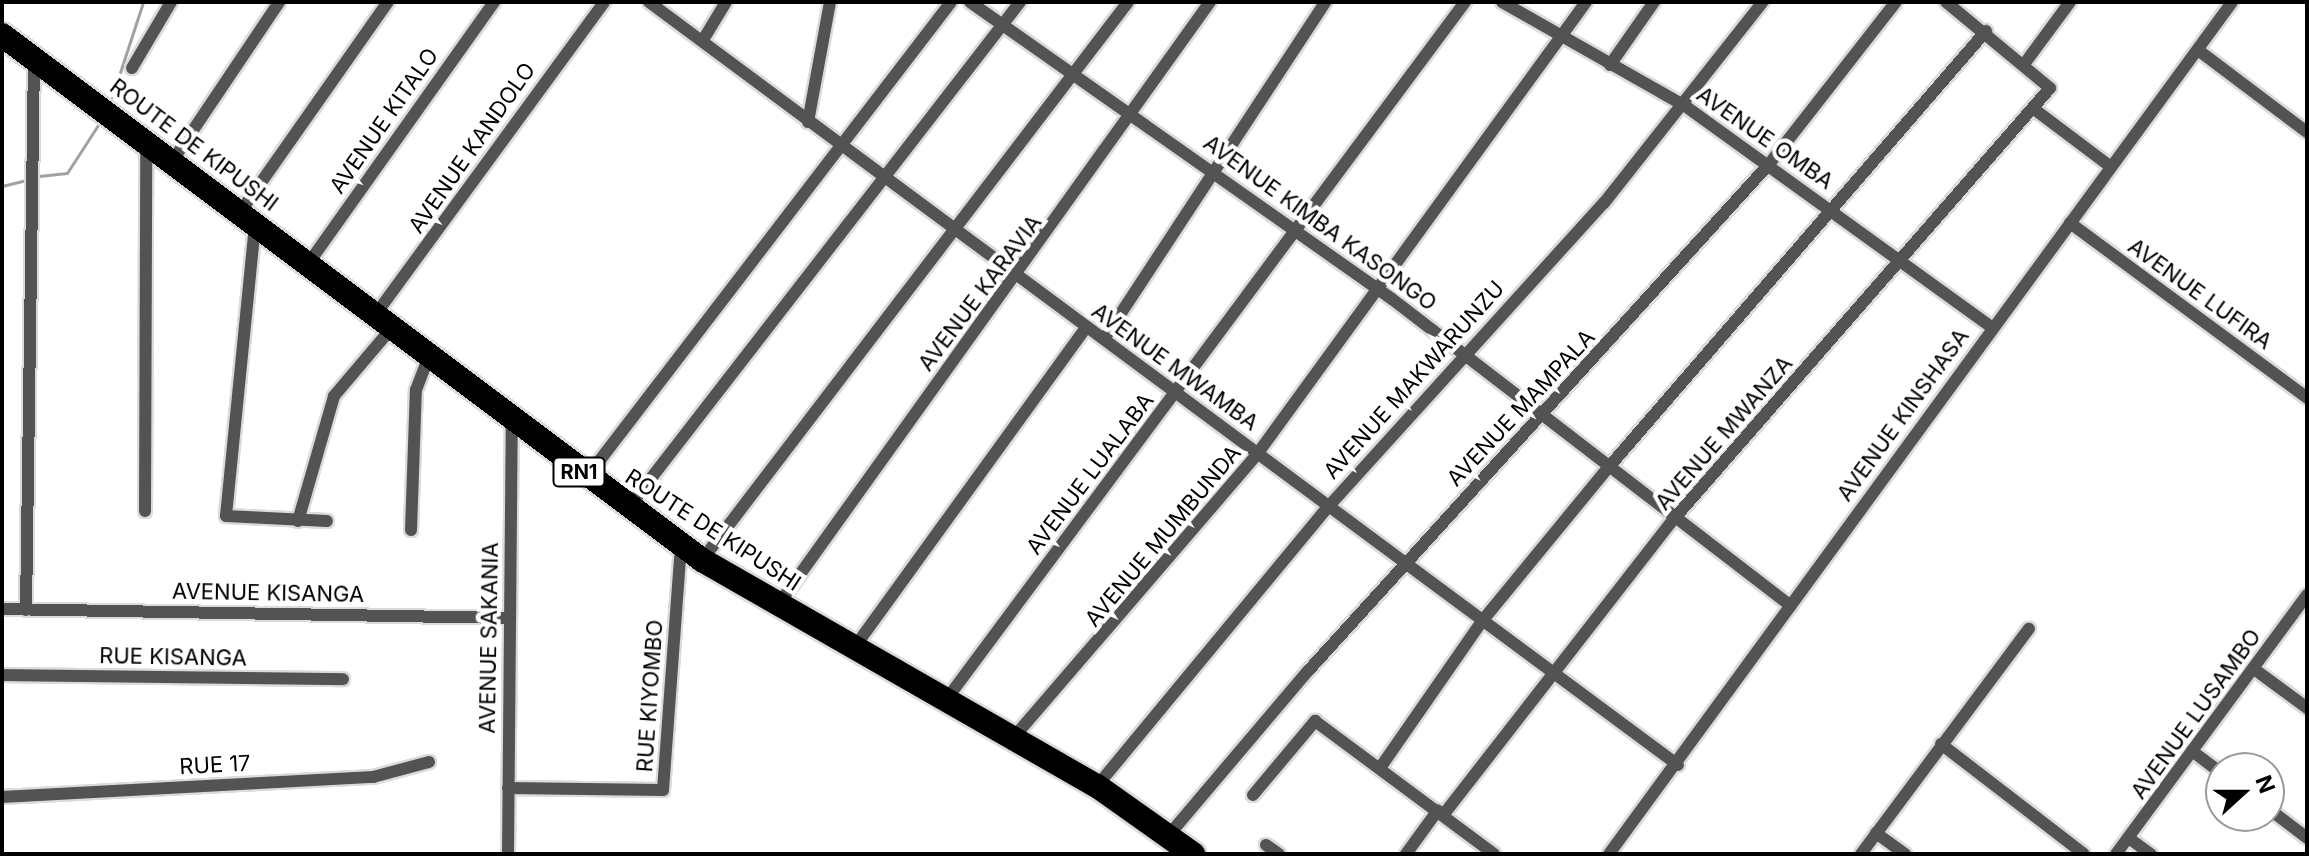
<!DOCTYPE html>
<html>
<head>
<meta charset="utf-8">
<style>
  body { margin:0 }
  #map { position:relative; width:2309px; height:856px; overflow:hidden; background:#fff; font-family:Inter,sans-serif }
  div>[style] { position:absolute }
  .stream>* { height:3px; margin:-1.5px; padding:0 1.5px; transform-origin:1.5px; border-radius:1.5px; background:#a1a1a1 }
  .roads { filter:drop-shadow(2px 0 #dbdbdb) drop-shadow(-2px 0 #dbdbdb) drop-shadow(0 2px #dbdbdb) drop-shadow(0 -2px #dbdbdb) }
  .street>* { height:12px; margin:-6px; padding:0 6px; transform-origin:6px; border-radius:6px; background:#535353 }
  .highway>* { height:24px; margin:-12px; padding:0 12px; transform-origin:12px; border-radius:12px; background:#000 }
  span { translate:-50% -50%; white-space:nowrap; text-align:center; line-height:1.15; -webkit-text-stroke:8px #fff; paint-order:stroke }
  .shield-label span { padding:2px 6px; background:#fff; border:2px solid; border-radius:6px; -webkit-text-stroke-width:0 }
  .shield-label { font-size:20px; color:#000; font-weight:700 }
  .street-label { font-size:22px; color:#000 }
  .frame { position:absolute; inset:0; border:4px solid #000; pointer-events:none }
  .north { position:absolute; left:2205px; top:752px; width:80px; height:80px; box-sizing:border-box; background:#fff; border:2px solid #999; border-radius:50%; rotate:69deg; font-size:22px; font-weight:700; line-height:32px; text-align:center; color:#000 }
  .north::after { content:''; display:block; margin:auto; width:28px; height:36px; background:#000; clip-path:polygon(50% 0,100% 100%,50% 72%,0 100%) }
</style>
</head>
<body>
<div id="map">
  <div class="stream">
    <i style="left:112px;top:97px;width:100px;rotate:-71.9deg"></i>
    <i style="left:39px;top:176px;width:28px;rotate:-6deg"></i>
    <i style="left:67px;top:173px;width:61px;rotate:-57.1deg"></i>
    <i style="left:2px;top:186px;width:25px;rotate:-14deg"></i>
    <i style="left:2px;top:297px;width:23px;rotate:90deg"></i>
  </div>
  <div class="roads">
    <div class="street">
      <i style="left:649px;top:2px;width:1281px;rotate:36.56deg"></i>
      <i style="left:970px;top:2px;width:516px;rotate:35.14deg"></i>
      <i style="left:1392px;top:299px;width:503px;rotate:37.58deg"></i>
      <i style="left:1502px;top:2px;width:210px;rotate:29.6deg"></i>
      <i style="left:1685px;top:106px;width:377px;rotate:35.8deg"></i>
      <i style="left:703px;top:40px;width:44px;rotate:-58.8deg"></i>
      <i style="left:2198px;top:50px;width:136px;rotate:37deg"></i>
      <i style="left:2025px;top:63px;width:76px;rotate:-53.6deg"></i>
      <i style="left:1610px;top:65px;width:77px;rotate:-55.1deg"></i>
      <i style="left:132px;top:68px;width:77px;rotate:-59.4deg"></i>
      <i style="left:2034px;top:109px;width:96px;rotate:37deg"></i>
      <i style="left:808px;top:122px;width:122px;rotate:-79.6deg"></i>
      <i style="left:173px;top:160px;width:190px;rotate:-56.1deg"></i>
      <i style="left:241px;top:211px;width:256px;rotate:-54.9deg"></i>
      <i style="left:2070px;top:223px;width:295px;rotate:36.4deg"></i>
      <i style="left:255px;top:225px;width:292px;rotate:95.7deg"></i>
      <i style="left:226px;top:516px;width:101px;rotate:2.8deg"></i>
      <i style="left:308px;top:264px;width:321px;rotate:-54.6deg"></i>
      <i style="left:373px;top:318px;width:391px;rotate:-53.8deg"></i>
      <i style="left:1104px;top:339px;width:403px;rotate:-56.7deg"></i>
      <i style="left:600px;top:460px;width:577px;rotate:-52.53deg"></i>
      <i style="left:628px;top:508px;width:640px;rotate:-52.23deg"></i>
      <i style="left:145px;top:511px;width:368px;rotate:-89.8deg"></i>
      <i style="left:298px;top:521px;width:130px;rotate:-73.9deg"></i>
      <i style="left:334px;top:396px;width:87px;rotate:-49.7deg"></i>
      <i style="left:411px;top:530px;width:140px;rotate:-88deg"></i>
      <i style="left:416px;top:390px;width:33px;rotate:-69deg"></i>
      <i style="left:702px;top:560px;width:702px;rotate:-52.64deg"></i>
      <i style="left:778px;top:605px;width:742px;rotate:-54.38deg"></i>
      <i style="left:2px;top:609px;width:507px;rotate:1.02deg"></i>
      <i style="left:26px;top:610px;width:551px;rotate:-89.17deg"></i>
      <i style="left:854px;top:648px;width:396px;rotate:-54.1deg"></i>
      <i style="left:2254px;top:669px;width:66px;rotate:36.3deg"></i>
      <i style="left:2px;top:675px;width:341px;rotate:0.7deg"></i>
      <i style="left:946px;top:700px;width:870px;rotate:-53.37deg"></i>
      <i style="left:1014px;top:737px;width:374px;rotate:-49.3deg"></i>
      <i style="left:1258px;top:453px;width:558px;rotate:-53.97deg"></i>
      <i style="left:1941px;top:744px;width:180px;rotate:37.6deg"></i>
      <i style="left:2192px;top:751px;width:36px;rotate:37deg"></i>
      <i style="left:1380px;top:768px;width:180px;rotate:-55.2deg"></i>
      <i style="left:1483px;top:620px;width:197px;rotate:-50.6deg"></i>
      <i style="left:1608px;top:468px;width:578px;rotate:-49.14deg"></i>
      <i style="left:1097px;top:786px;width:362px;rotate:-50.4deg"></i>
      <i style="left:1328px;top:507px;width:411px;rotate:-47.8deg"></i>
      <i style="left:1604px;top:203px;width:256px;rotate:-51.7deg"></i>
      <i style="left:508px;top:788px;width:155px;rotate:0.7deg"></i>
      <i style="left:663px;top:790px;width:246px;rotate:-85.8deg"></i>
      <i style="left:1253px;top:795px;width:97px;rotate:-50deg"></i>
      <i style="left:1315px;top:721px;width:223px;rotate:36.6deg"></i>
      <i style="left:2px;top:797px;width:372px;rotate:-3.1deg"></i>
      <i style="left:373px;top:777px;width:58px;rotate:-15deg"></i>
      <i style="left:2269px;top:809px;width:48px;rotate:37.3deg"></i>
      <i style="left:1444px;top:814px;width:373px;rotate:-52.1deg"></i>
      <i style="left:1673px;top:520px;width:573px;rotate:-48.89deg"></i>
      <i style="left:2050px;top:88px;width:135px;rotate:-140.4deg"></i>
      <i style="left:1876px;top:833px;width:36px;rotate:36deg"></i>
      <i style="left:1168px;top:836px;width:218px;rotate:-49.7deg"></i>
      <i style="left:1309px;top:670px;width:685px;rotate:-47.72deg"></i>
      <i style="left:1770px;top:163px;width:204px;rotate:-52deg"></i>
      <i style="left:2130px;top:839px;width:26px;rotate:36deg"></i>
      <i style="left:1266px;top:845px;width:16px;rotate:35deg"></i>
      <i style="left:508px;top:854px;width:431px;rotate:-89.5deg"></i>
      <i style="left:1406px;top:854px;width:54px;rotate:-54deg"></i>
      <i style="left:1609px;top:854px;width:1055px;rotate:-53.82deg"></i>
      <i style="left:1861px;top:854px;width:281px;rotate:-53.3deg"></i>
      <i style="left:2116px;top:854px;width:322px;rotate:-53.6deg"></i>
    </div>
    <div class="highway">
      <i style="left:2px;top:35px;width:875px;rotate:36.87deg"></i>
      <i style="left:702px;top:560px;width:455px;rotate:29.8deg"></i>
      <i style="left:1097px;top:786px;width:118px;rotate:35.3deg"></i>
    </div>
  </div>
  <div class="shield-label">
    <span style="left:579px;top:472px">RN1</span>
  </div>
  <div class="street-label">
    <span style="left:384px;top:121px;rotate:-55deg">AVENUE KITALO</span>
    <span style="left:1765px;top:138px;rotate:35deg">AVENUE OMBA</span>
    <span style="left:194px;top:145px;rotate:37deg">ROUTE DE KIPUSHI</span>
    <span style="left:472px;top:148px;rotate:-55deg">AVENUE KANDOLO</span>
    <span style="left:1320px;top:223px;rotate:36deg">AVENUE KIMBA KASONGO</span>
    <span style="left:980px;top:293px;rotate:-53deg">AVENUE KARAVIA</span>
    <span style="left:2200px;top:294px;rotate:36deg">AVENUE LUFIRA</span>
    <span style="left:1175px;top:367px;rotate:36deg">AVENUE MWAMBA</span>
    <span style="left:1414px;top:380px;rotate:-48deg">AVENUE MAKWARUNZU</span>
    <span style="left:1521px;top:408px;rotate:-47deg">AVENUE MAMPALA</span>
    <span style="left:1903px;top:415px;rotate:-54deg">AVENUE KINSHASA</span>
    <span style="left:1724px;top:433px;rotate:-49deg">AVENUE MWANZA</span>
    <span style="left:1090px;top:474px;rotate:-53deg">AVENUE LUALABA</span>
    <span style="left:713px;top:530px;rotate:33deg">ROUTE DE KIPUSHI</span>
    <span style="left:1163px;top:536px;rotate:-50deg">AVENUE MUMBUNDA</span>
    <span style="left:268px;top:593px;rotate:1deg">AVENUE KISANGA</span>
    <span style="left:489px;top:638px;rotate:-89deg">AVENUE SAKANIA</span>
    <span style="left:173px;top:657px;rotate:1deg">RUE KISANGA</span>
    <span style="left:650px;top:696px;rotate:-86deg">RUE KIYOMBO</span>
    <span style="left:2196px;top:714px;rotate:-54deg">AVENUE LUSAMBO</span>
    <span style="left:215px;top:765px;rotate:-3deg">RUE 17</span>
  </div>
  <div class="frame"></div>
  <div class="north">N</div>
</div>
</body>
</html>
